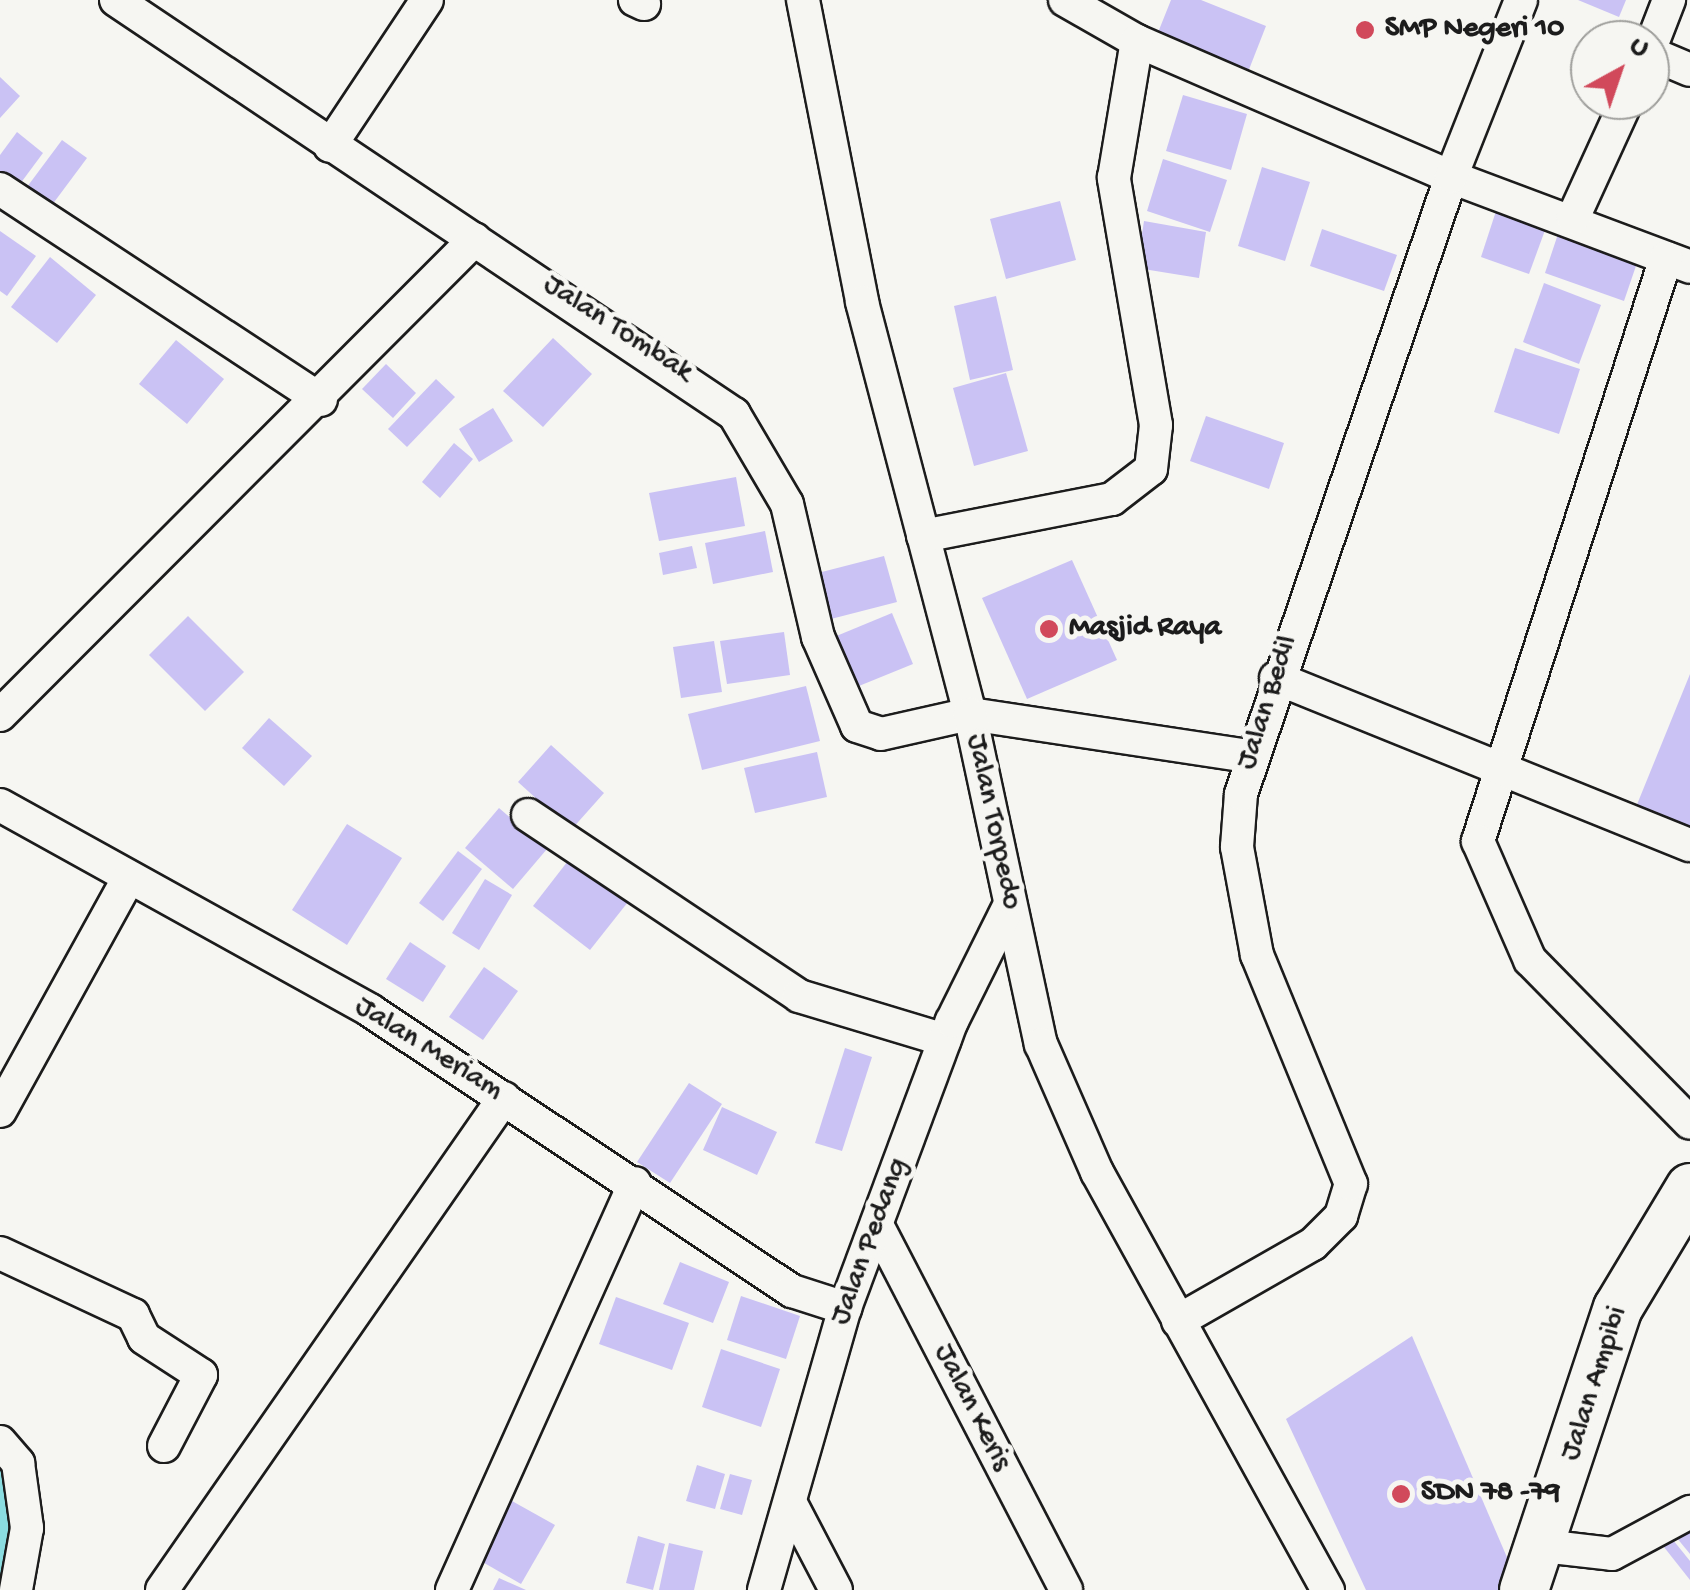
<!DOCTYPE html>
<html>
<head>
<meta charset="utf-8">
<style>
  body { margin:0 }
  #map { position:relative; width:1690px; height:1590px; overflow:hidden; background:#f6f6f2; font-family:"Gochi Hand",sans-serif }
  div>[style] { position:absolute }
  .water>* { inset:0; background:#8bdde1 }
  .building>* { inset:0; background:#cac2f4 }
  .roads { filter:drop-shadow(2px 0 #1c1c1c) drop-shadow(-2px 0 #1c1c1c) drop-shadow(0 2px #1c1c1c) drop-shadow(0 -2px #1c1c1c) }
  .street>* { height:32px; margin:-16px; padding:0 16px; transform-origin:16px; border-radius:16px; background:#f6f6f2 }
  .secondary>* { height:48px; margin:-24px; padding:0 24px; transform-origin:24px; border-radius:24px; background:#f6f6f2 }
  .dots>* { width:28px; height:28px; translate:-50% -50%; box-sizing:border-box; border:5px solid #f6f6f2; border-radius:50% }
  span { translate:-50% -50%; white-space:nowrap; text-align:center; line-height:1.15; -webkit-text-stroke:10px #f6f6f2; paint-order:stroke }
  .poi-label { font-size:30px; color:#1c1c1c; font-weight:700 }
  .left { translate:0 -50%; text-align:left }
  .street-label { font-size:30px; color:#1c1c1c }
  .north { position:absolute; left:1570px; top:20px; width:100px; height:100px; box-sizing:border-box; background:#f6f6f2; border:2px solid #9f9f9c; border-radius:50%; rotate:40deg; font-size:28px; font-weight:700; line-height:40px; text-align:center; color:#1c1c1c }
  .north::after { content:''; display:block; margin:auto; width:35px; height:45px; background:#d1495b; clip-path:polygon(50% 0,100% 100%,50% 72%,0 100%) }
</style>
</head>
<body>
<div id="map">
  <div class="water">
    <i style="clip-path:polygon(0 1450px,17px 1520px,3px 1590px,0 1590px)"></i>
  </div>
  <div class="building">
    <i style="clip-path:polygon(1171px 0,1201px 0,1266px 26px,1248px 72px,1157px 35px)"></i>
    <i style="clip-path:polygon(1578px 0,1626px 0,1619px 17px)"></i>
    <i style="clip-path:polygon(0 77px,20px 96px,0 118px)"></i>
    <i style="clip-path:polygon(1183px 95px,1247px 114px,1231px 170px,1166px 151px)"></i>
    <i style="clip-path:polygon(17px 132px,43px 153px,17px 188px,0 175px,0 155px)"></i>
    <i style="clip-path:polygon(62px 140px,87px 158px,49px 209px,24px 191px)"></i>
    <i style="clip-path:polygon(1163px 159px,1227px 180px,1210px 232px,1147px 211px)"></i>
    <i style="clip-path:polygon(1262px 167px,1310px 182px,1285px 261px,1238px 246px)"></i>
    <i style="clip-path:polygon(1060px 201px,1076px 260px,1006px 279px,990px 219px)"></i>
    <i style="clip-path:polygon(1498px 205px,1548px 222px,1529px 274px,1481px 257px)"></i>
    <i style="clip-path:polygon(1144px 221px,1206px 232px,1199px 278px,1137px 268px)"></i>
    <i style="clip-path:polygon(1560px 228px,1639px 257px,1624px 301px,1545px 273px)"></i>
    <i style="clip-path:polygon(1322px 229px,1397px 255px,1384px 291px,1310px 266px)"></i>
    <i style="clip-path:polygon(0 231px,36px 256px,7px 296px,0 291px)"></i>
    <i style="clip-path:polygon(50px 257px,96px 295px,57px 343px,11px 307px)"></i>
    <i style="clip-path:polygon(1544px 283px,1601px 305px,1579px 364px,1523px 342px)"></i>
    <i style="clip-path:polygon(996px 296px,1013px 370px,970px 380px,954px 306px)"></i>
    <i style="clip-path:polygon(553px 338px,592px 374px,543px 427px,503px 391px)"></i>
    <i style="clip-path:polygon(176px 340px,224px 379px,187px 424px,139px 384px)"></i>
    <i style="clip-path:polygon(1515px 348px,1580px 369px,1559px 434px,1494px 412px)"></i>
    <i style="clip-path:polygon(386px 364px,416px 393px,393px 418px,362px 389px)"></i>
    <i style="clip-path:polygon(1006px 373px,1028px 451px,974px 466px,953px 388px)"></i>
    <i style="clip-path:polygon(436px 379px,455px 397px,407px 447px,388px 429px)"></i>
    <i style="clip-path:polygon(493px 408px,513px 441px,479px 462px,459px 429px)"></i>
    <i style="clip-path:polygon(1206px 416px,1284px 443px,1269px 489px,1190px 461px)"></i>
    <i style="clip-path:polygon(454px 443px,473px 459px,440px 498px,422px 482px)"></i>
    <i style="clip-path:polygon(736px 477px,745px 526px,659px 541px,649px 493px)"></i>
    <i style="clip-path:polygon(765px 531px,773px 572px,713px 584px,705px 543px)"></i>
    <i style="clip-path:polygon(692px 546px,697px 568px,663px 575px,659px 553px)"></i>
    <i style="clip-path:polygon(884px 556px,897px 602px,827px 620px,814px 574px)"></i>
    <i style="clip-path:polygon(1072px 560px,1117px 660px,1027px 699px,982px 598px)"></i>
    <i style="clip-path:polygon(892px 613px,913px 664px,854px 688px,834px 637px)"></i>
    <i style="clip-path:polygon(188px 616px,244px 672px,205px 711px,149px 655px)"></i>
    <i style="clip-path:polygon(784px 632px,790px 675px,727px 684px,720px 641px)"></i>
    <i style="clip-path:polygon(714px 641px,722px 692px,681px 698px,673px 647px)"></i>
    <i style="clip-path:polygon(1690px 674px,1690px 829px,1636px 807px)"></i>
    <i style="clip-path:polygon(806px 686px,820px 741px,702px 770px,688px 714px)"></i>
    <i style="clip-path:polygon(269px 718px,312px 756px,284px 786px,242px 748px)"></i>
    <i style="clip-path:polygon(551px 745px,604px 793px,571px 830px,518px 782px)"></i>
    <i style="clip-path:polygon(817px 752px,827px 797px,755px 813px,744px 768px)"></i>
    <i style="clip-path:polygon(499px 808px,547px 849px,513px 889px,465px 848px)"></i>
    <i style="clip-path:polygon(347px 824px,402px 858px,347px 945px,292px 910px)"></i>
    <i style="clip-path:polygon(458px 851px,482px 869px,443px 921px,419px 903px)"></i>
    <i style="clip-path:polygon(571px 857px,628px 902px,590px 950px,533px 906px)"></i>
    <i style="clip-path:polygon(485px 879px,512px 895px,479px 950px,452px 933px)"></i>
    <i style="clip-path:polygon(410px 942px,446px 966px,423px 1002px,386px 979px)"></i>
    <i style="clip-path:polygon(484px 967px,518px 991px,483px 1040px,449px 1017px)"></i>
    <i style="clip-path:polygon(845px 1048px,872px 1057px,842px 1151px,815px 1143px)"></i>
    <i style="clip-path:polygon(689px 1083px,722px 1104px,670px 1183px,637px 1162px)"></i>
    <i style="clip-path:polygon(722px 1107px,777px 1132px,757px 1175px,703px 1150px)"></i>
    <i style="clip-path:polygon(680px 1262px,729px 1282px,713px 1323px,663px 1304px)"></i>
    <i style="clip-path:polygon(741px 1296px,800px 1316px,786px 1359px,727px 1340px)"></i>
    <i style="clip-path:polygon(616px 1297px,689px 1323px,672px 1370px,599px 1344px)"></i>
    <i style="clip-path:polygon(1412px 1336px,1512px 1569px,1501px 1590px,1366px 1590px,1286px 1419px)"></i>
    <i style="clip-path:polygon(721px 1349px,780px 1369px,761px 1427px,702px 1407px)"></i>
    <i style="clip-path:polygon(697px 1465px,725px 1474px,715px 1509px,686px 1501px)"></i>
    <i style="clip-path:polygon(730px 1474px,752px 1480px,742px 1515px,720px 1509px)"></i>
    <i style="clip-path:polygon(512px 1501px,555px 1525px,521px 1584px,479px 1560px)"></i>
    <i style="clip-path:polygon(1690px 1518px,1690px 1554px,1672px 1532px)"></i>
    <i style="clip-path:polygon(1669px 1535px,1690px 1561px,1690px 1580px,1660px 1542px)"></i>
    <i style="clip-path:polygon(638px 1536px,665px 1544px,653px 1590px,626px 1583px)"></i>
    <i style="clip-path:polygon(669px 1543px,703px 1551px,694px 1590px,659px 1590px)"></i>
    <i style="clip-path:polygon(499px 1578px,526px 1590px,493px 1590px)"></i>
  </div>
  <div class="roads">
    <div class="street">
      <i style="left:116px;top:0;width:744px;rotate:33.82deg"></i>
      <i style="left:734px;top:414px;width:104px;rotate:59.5deg"></i>
      <i style="left:787px;top:504px;width:137px;rotate:76.9deg"></i>
      <i style="left:818px;top:637px;width:97px;rotate:66.3deg"></i>
      <i style="left:857px;top:726px;width:25px;rotate:18deg"></i>
      <i style="left:881px;top:734px;width:91px;rotate:-12.7deg"></i>
      <i style="left:970px;top:714px;width:281px;rotate:8.6deg"></i>
      <i style="left:635px;top:0;width:10px;rotate:24deg"></i>
      <i style="left:803px;top:0;width:308px;rotate:78.9deg"></i>
      <i style="left:862px;top:302px;width:426px;rotate:75.3deg"></i>
      <i style="left:970px;top:714px;width:338px;rotate:77.9deg"></i>
      <i style="left:1041px;top:1044px;width:140px;rotate:66.4deg"></i>
      <i style="left:1097px;top:1172px;width:478px;rotate:61.1deg"></i>
      <i style="left:1065px;top:0;width:83px;rotate:29.7deg"></i>
      <i style="left:1137px;top:41px;width:342px;rotate:23.4deg"></i>
      <i style="left:1451px;top:177px;width:255px;rotate:20.6deg"></i>
      <i style="left:1650px;top:49px;width:53px;rotate:-68.8deg"></i>
      <i style="left:1650px;top:53px;width:43px;rotate:23deg"></i>
      <i style="left:330px;top:146px;width:175px;rotate:-56.4deg"></i>
      <i style="left:0;top:189px;width:384px;rotate:33.3deg"></i>
      <i style="left:1573px;top:218px;width:130px;rotate:-65.4deg"></i>
      <i style="left:1666px;top:258px;width:613px;rotate:107.87deg"></i>
      <i style="left:1478px;top:841px;width:130px;rotate:66.4deg"></i>
      <i style="left:1530px;top:960px;width:228px;rotate:45.5deg"></i>
      <i style="left:923px;top:536px;width:193px;rotate:-11.1deg"></i>
      <i style="left:1112px;top:499px;width:49px;rotate:-37.6deg"></i>
      <i style="left:1151px;top:469px;width:44px;rotate:-83.5deg"></i>
      <i style="left:1156px;top:425px;width:251px;rotate:-99.7deg"></i>
      <i style="left:1114px;top:178px;width:139px;rotate:-80.5deg"></i>
      <i style="left:1276px;top:678px;width:446px;rotate:22deg"></i>
      <i style="left:0;top:715px;width:672px;rotate:-45.06deg"></i>
      <i style="left:0;top:805px;width:424px;rotate:29deg"></i>
      <i style="left:371px;top:1011px;width:506px;rotate:33.63deg"></i>
      <i style="left:792px;top:1291px;width:56px;rotate:17.8deg"></i>
      <i style="left:528px;top:815px;width:326px;rotate:33.7deg"></i>
      <i style="left:799px;top:996px;width:152px;rotate:16.8deg"></i>
      <i style="left:0;top:1111px;width:267px;rotate:-61.1deg"></i>
      <i style="left:877px;top:1225px;width:411px;rotate:62.6deg"></i>
      <i style="left:0;top:1253px;width:147px;rotate:25deg"></i>
      <i style="left:133px;top:1315px;width:25px;rotate:64deg"></i>
      <i style="left:144px;top:1338px;width:68px;rotate:33deg"></i>
      <i style="left:201px;top:1375px;width:80px;rotate:117.5deg"></i>
      <i style="left:1178px;top:1321px;width:155px;rotate:-29.7deg"></i>
      <i style="left:1313px;top:1244px;width:40px;rotate:-45deg"></i>
      <i style="left:1341px;top:1216px;width:34px;rotate:-73deg"></i>
      <i style="left:1351px;top:1184px;width:248px;rotate:-112.3deg"></i>
      <i style="left:1257px;top:955px;width:110px;rotate:-100.5deg"></i>
      <i style="left:1237px;top:847px;width:53px;rotate:-85.7deg"></i>
      <i style="left:1241px;top:794px;width:652px;rotate:-71.2deg"></i>
      <i style="left:1451px;top:177px;width:190px;rotate:-68.4deg"></i>
      <i style="left:0;top:1442px;width:28px;rotate:49deg"></i>
      <i style="left:18px;top:1463px;width:66px;rotate:82.1deg"></i>
      <i style="left:27px;top:1528px;width:63px;rotate:100.1deg"></i>
      <i style="left:791px;top:1504px;width:97px;rotate:62.4deg"></i>
      <i style="left:1543px;top:1546px;width:69px;rotate:6.6deg"></i>
      <i style="left:1612px;top:1554px;width:89px;rotate:-28.3deg"></i>
      <i style="left:162px;top:1590px;width:599px;rotate:-55.2deg"></i>
      <i style="left:452px;top:1590px;width:446px;rotate:-65.8deg"></i>
      <i style="left:764px;top:1590px;width:293px;rotate:-74deg"></i>
      <i style="left:845px;top:1308px;width:306px;rotate:-69.6deg"></i>
      <i style="left:952px;top:1021px;width:128px;rotate:-63.6deg"></i>
    </div>
    <div class="secondary">
      <i style="left:1524px;top:1590px;width:297px;rotate:-71.6deg"></i>
      <i style="left:1618px;top:1308px;width:140px;rotate:-59deg"></i>
    </div>
  </div>
  <div class="dots">
    <i style="left:1365px;top:30px;background:#d1495b"></i>
    <i style="left:1049px;top:629px;background:#d1495b"></i>
    <i style="left:1401px;top:1494px;background:#d1495b"></i>
  </div>
  <div class="poi-label">
    <span class="left" style="left:1385px;top:30px">SMP Negeri 10</span>
    <span class="left" style="left:1069px;top:629px">Masjid Raya</span>
    <span class="left" style="left:1421px;top:1494px">SDN 78 -79</span>
  </div>
  <div class="street-label">
    <span style="left:617px;top:330px;rotate:33deg">Jalan Tombak</span>
    <span style="left:1269px;top:703px;rotate:-72deg">Jalan Bedil</span>
    <span style="left:992px;top:822px;rotate:78deg">Jalan Torpedo</span>
    <span style="left:428px;top:1050px;rotate:32deg">Jalan Meriam</span>
    <span style="left:871px;top:1242px;rotate:-70deg">Jalan Pedang</span>
    <span style="left:1596px;top:1384px;rotate:-72deg">Jalan Ampibi</span>
    <span style="left:971px;top:1408px;rotate:63deg">Jalan Keris</span>
  </div>
  <div class="north">U</div>
</div>
</body>
</html>
